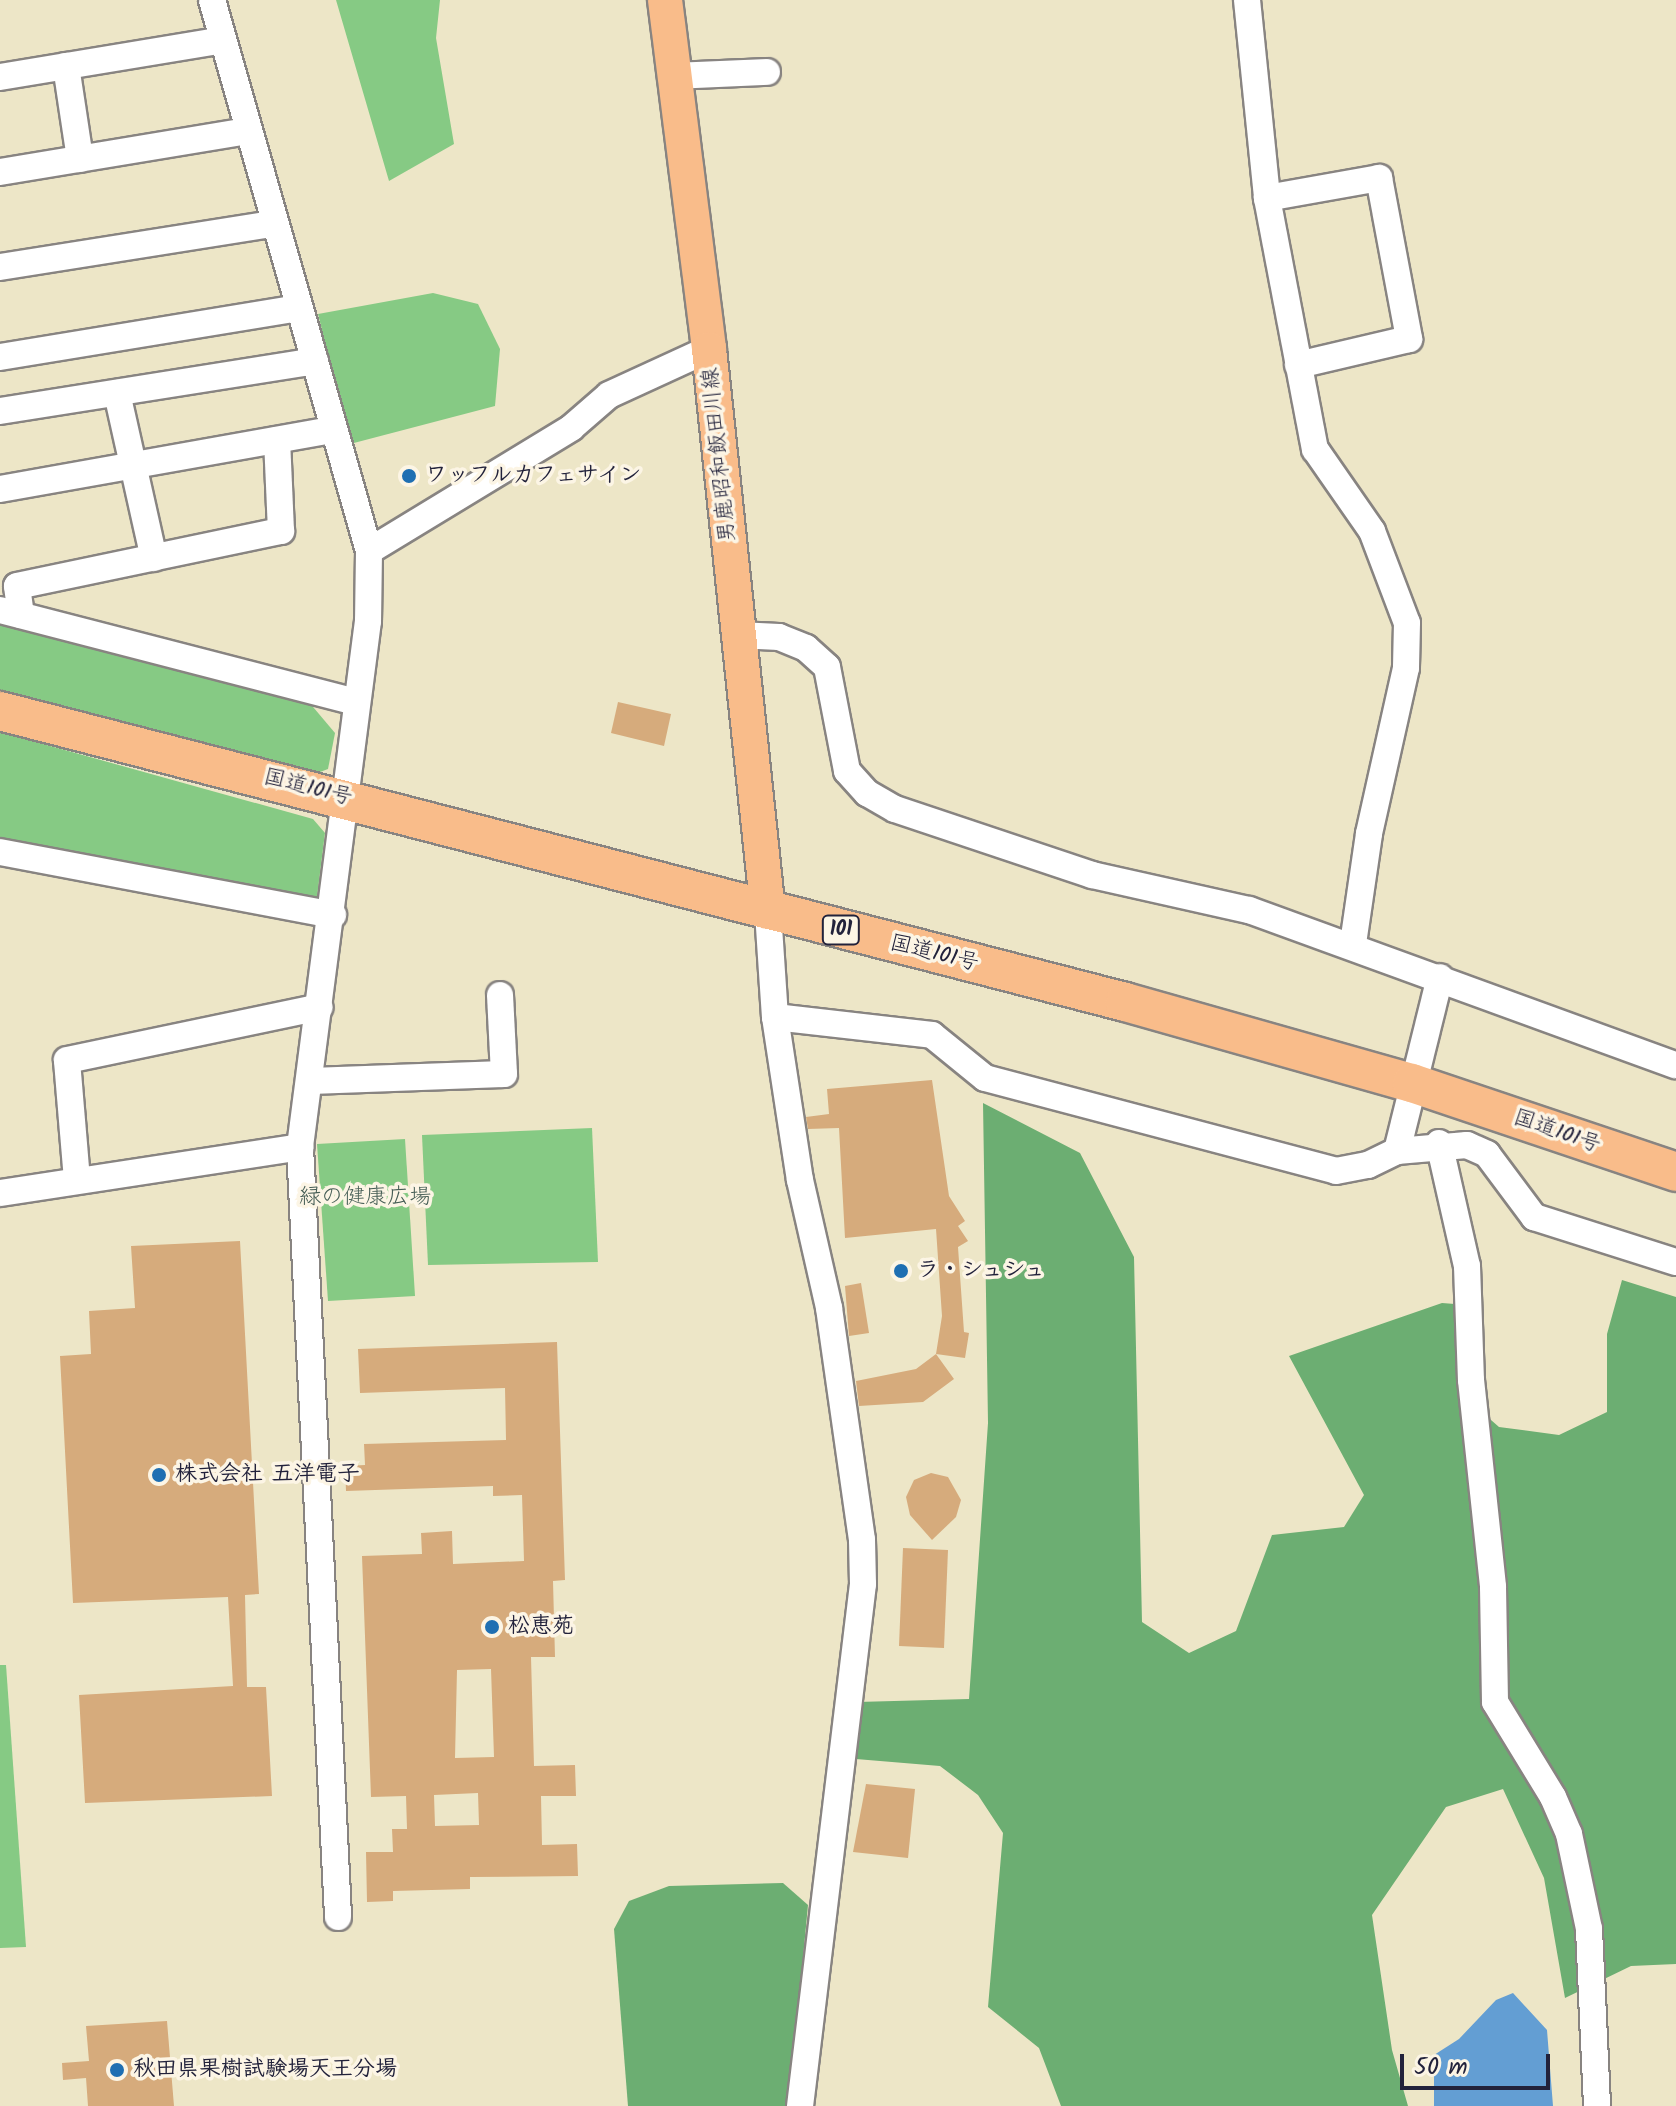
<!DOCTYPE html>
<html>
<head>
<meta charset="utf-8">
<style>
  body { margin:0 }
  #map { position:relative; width:1676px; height:2106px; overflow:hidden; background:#ede6c7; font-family:Kalam,"Klee One",sans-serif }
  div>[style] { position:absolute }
  .green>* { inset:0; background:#86ca84 }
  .forest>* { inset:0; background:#6cae72 }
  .water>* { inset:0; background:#639ed3 }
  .building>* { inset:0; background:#d6ab7c }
  .roads { filter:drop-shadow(2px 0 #888481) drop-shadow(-2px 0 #888481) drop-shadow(0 2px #888481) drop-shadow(0 -2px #888481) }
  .minor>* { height:26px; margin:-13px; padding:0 13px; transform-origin:13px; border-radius:13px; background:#fff }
  .major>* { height:34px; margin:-17px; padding:0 17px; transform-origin:17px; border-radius:17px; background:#f9bc8a }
  .highway>* { height:38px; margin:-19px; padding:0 19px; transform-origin:19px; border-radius:19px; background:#f9bc8a }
  .dots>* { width:22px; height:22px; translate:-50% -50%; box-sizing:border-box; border:4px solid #fcf5e5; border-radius:50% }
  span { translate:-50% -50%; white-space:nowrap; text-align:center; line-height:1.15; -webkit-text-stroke:7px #fcf5e5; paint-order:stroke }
  .shield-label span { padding:2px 6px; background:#fcf5e5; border:2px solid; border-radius:6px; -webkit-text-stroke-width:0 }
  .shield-label { font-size:20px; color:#22223b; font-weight:700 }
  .street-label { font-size:22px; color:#22223b }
  .poi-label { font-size:22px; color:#22223b; font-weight:700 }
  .left { translate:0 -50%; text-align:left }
  .park-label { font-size:22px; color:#455d55 }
  .scale { position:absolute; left:1400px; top:2054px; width:150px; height:36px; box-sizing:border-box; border:4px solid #22223b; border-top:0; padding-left:10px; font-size:24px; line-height:28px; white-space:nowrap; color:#22223b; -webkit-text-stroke:6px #fcf5e5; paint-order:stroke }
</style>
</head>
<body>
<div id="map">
  <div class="green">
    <i style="clip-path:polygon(336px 0,440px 0,436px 38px,454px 144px,389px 181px)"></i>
    <i style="clip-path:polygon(433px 293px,478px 304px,500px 349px,495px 406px,350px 444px,318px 314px)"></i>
    <i style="clip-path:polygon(0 625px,308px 701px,335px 733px,328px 769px,312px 775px,0 696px)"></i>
    <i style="clip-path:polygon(0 732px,313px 819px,325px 833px,316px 905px,0 843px)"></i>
    <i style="clip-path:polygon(592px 1128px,598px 1262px,428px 1265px,422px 1135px)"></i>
    <i style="clip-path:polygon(405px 1139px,415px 1296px,328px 1301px,317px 1144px)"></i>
    <i style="clip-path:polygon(0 1665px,6px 1665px,26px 1947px,0 1948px)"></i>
  </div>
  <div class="forest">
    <i style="clip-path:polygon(983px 1103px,1080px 1153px,1134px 1257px,1142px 1622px,1189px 1653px,1236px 1631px,1272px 1535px,1344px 1527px,1364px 1495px,1289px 1356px,1442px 1303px,1480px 1306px,1483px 1413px,1499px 1427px,1559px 1435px,1607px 1412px,1607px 1334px,1622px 1280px,1676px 1297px,1676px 1964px,1631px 1966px,1565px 1998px,1544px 1878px,1503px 1789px,1446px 1807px,1372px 1915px,1392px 2050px,1408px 2106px,1061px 2106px,1039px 2048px,988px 2007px,1003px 1833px,978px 1795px,940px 1766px,856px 1759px,857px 1702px,969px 1699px,988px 1423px)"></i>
    <i style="clip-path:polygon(783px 1883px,808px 1905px,789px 2106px,628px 2106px,614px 1929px,629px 1901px,669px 1886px)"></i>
  </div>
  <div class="water">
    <i style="clip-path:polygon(1513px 1993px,1547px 2030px,1553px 2106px,1434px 2106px,1434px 2055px,1459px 2039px,1496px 2000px)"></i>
  </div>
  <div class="building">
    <i style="clip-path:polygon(618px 702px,671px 714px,664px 746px,611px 733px)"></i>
    <i style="clip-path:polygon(932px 1080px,949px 1196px,965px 1221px,958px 1226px,968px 1241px,958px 1247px,964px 1332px,969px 1333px,965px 1358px,936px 1354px,942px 1316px,936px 1229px,845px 1238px,839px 1128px,808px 1129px,806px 1117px,829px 1114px,827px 1089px)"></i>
    <i style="clip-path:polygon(240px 1241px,259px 1594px,245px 1595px,247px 1687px,266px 1687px,272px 1796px,85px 1803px,79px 1695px,233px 1686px,228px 1597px,73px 1603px,60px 1356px,91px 1354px,89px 1311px,135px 1308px,131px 1246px)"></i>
    <i style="clip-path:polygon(861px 1283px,869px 1333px,849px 1336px,845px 1286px)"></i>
    <i style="clip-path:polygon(evenodd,557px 1342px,565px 1580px,553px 1581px,555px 1657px,531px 1657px,534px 1766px,575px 1765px,576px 1796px,541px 1796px,542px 1845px,577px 1844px,578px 1876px,470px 1877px,470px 1889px,393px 1891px,393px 1901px,367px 1902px,366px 1852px,393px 1852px,392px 1829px,407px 1829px,406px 1796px,371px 1797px,362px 1556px,422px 1554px,421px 1533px,452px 1531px,453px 1564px,524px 1561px,522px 1495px,493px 1496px,493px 1486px,346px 1491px,345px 1466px,365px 1465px,364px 1444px,506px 1440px,505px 1388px,360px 1393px,358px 1349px,557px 1342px,491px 1669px,494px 1757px,455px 1758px,457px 1670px,491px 1669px,557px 1342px,478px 1793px,479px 1825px,435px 1826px,434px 1795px,478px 1793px)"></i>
    <i style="clip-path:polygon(936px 1354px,954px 1379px,923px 1402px,859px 1406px,856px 1381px,916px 1369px)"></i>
    <i style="clip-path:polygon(931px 1473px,948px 1477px,961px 1500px,956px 1517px,932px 1540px,910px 1515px,906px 1497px,914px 1480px)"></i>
    <i style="clip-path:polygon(903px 1548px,948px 1550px,944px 1648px,899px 1646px)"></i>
    <i style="clip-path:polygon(866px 1784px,915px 1789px,908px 1858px,853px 1852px)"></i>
    <i style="clip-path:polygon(167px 2021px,174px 2106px,88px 2106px,86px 2078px,63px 2080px,62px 2063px,89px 2061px,86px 2026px)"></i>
  </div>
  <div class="roads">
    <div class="minor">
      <i style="left:212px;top:0;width:573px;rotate:74.1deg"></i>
      <i style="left:369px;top:551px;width:70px;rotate:90.8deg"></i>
      <i style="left:368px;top:621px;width:530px;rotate:97.37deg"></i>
      <i style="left:300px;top:1147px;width:771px;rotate:87.17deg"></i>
      <i style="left:1247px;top:0;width:199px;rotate:84.2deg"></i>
      <i style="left:1267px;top:198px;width:256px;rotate:79.2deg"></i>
      <i style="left:1315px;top:449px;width:100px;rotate:55.2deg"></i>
      <i style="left:1372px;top:531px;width:98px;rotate:69.2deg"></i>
      <i style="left:1407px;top:623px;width:45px;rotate:91.3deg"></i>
      <i style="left:1406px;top:668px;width:170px;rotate:102.6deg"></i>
      <i style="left:1369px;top:834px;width:111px;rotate:98.3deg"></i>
      <i style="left:66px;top:66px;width:94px;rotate:81.4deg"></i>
      <i style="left:674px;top:76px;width:93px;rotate:-2.5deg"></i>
      <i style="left:0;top:77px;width:226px;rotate:-9.4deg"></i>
      <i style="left:0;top:172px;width:250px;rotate:-9.4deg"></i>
      <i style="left:1267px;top:198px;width:114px;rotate:-10.1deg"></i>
      <i style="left:1379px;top:178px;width:164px;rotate:79.4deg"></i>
      <i style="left:1409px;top:339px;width:114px;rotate:166.8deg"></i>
      <i style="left:0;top:267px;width:275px;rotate:-9deg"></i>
      <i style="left:0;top:357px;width:302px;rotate:-9.3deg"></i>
      <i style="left:117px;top:393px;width:169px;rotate:77.4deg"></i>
      <i style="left:0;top:411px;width:319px;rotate:-9deg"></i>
      <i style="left:0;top:489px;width:336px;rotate:-10.1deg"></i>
      <i style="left:369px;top:551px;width:237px;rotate:-31.3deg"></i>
      <i style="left:571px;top:428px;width:50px;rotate:-41deg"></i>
      <i style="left:609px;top:395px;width:110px;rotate:-24.7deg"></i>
      <i style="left:0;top:610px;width:367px;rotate:14.5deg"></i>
      <i style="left:21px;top:615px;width:29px;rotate:-98deg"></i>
      <i style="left:17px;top:586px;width:270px;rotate:-11.8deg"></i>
      <i style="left:281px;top:531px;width:91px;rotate:-92.5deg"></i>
      <i style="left:738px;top:635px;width:41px;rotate:2.8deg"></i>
      <i style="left:779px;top:637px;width:29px;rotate:22deg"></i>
      <i style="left:806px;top:648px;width:28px;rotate:42deg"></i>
      <i style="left:827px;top:667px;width:106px;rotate:79.1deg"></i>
      <i style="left:847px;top:771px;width:30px;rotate:48deg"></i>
      <i style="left:867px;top:793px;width:32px;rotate:30deg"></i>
      <i style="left:895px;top:809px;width:208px;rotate:18.5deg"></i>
      <i style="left:1092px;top:875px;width:161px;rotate:12.6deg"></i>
      <i style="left:1249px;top:910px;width:454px;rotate:20deg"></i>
      <i style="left:0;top:852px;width:339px;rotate:10.7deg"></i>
      <i style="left:768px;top:912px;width:105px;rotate:86.2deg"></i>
      <i style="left:775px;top:1017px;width:165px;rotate:81.3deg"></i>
      <i style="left:800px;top:1180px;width:131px;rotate:77.2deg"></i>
      <i style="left:829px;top:1308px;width:234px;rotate:81.9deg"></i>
      <i style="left:862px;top:1540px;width:44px;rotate:88.7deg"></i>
      <i style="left:863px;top:1584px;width:526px;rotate:96.88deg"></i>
      <i style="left:775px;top:1017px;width:158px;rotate:6.5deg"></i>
      <i style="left:932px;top:1035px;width:68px;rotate:39.1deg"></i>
      <i style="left:985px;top:1078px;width:363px;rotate:14.8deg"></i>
      <i style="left:1336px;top:1171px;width:33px;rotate:-11deg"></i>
      <i style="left:1368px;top:1165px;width:32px;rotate:-26deg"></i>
      <i style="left:1397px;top:1151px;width:70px;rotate:-4.9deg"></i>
      <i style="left:1467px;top:1145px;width:22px;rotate:24deg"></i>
      <i style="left:1487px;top:1154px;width:79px;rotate:53.3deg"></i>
      <i style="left:1534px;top:1217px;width:149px;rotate:17.6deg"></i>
      <i style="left:310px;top:1081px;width:194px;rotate:-2.1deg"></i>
      <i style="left:504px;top:1074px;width:79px;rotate:-92.9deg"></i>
      <i style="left:1439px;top:1143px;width:126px;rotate:77.2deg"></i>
      <i style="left:1467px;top:1266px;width:114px;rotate:88deg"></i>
      <i style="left:1471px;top:1380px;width:208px;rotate:83.9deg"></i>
      <i style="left:1493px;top:1587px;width:115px;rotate:89deg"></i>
      <i style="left:1495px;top:1702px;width:111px;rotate:58.6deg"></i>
      <i style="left:1553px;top:1797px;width:40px;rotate:66.6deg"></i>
      <i style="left:1569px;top:1834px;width:97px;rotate:78.1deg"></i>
      <i style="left:1589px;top:1929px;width:177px;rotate:87.4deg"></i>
      <i style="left:1397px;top:1151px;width:179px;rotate:-76.1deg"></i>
      <i style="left:77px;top:1180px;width:120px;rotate:-94.8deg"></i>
      <i style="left:67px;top:1060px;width:258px;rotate:-11.8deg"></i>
      <i style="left:0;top:1193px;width:304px;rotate:-8.7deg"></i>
    </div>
    <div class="major">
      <i style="left:665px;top:0;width:352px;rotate:82.8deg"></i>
      <i style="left:709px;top:349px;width:566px;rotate:84.02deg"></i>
    </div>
    <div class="highway">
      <i style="left:0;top:711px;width:1162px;rotate:14.5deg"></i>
      <i style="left:1125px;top:1002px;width:298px;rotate:15.8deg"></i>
      <i style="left:1412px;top:1083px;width:279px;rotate:18.6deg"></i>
    </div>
  </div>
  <div class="dots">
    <i style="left:409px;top:476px;background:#1f6fb2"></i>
    <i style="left:901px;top:1271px;background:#1f6fb2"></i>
    <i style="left:159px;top:1475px;background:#1f6fb2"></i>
    <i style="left:492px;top:1627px;background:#1f6fb2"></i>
    <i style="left:117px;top:2070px;background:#1f6fb2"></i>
  </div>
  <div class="shield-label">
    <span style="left:841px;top:930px">101</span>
  </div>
  <div class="street-label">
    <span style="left:720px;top:455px;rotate:-96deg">男鹿昭和飯田川線</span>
    <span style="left:308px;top:788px;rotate:14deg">国道101号</span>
    <span style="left:934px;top:954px;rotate:14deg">国道101号</span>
    <span style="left:1557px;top:1132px;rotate:19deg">国道101号</span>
  </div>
  <div class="poi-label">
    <span class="left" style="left:425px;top:476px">ワッフルカフェサイン</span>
    <span class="left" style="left:917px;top:1271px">ラ・シュシュ</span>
    <span class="left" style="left:175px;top:1475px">株式会社 五洋電子</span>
    <span class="left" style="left:508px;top:1627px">松恵苑</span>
    <span class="left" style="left:133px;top:2070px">秋田県果樹試験場天王分場</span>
  </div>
  <div class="park-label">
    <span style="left:365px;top:1198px">緑の健康広場</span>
  </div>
  <div class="scale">50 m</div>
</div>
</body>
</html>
